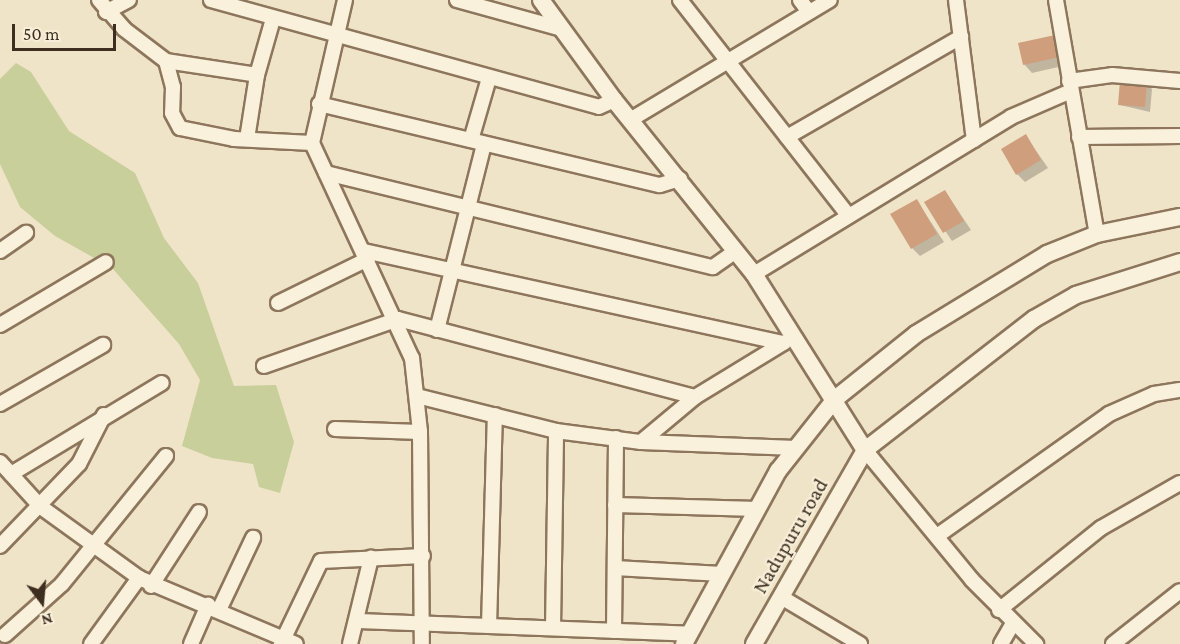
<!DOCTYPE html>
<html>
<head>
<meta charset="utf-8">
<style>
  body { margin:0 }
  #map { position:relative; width:1180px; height:644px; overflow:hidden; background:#f0e4c8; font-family:"Crimson Pro",serif }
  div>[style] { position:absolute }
  .green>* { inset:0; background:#c9cf9b }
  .shadow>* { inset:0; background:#0003 }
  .building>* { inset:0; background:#cf9f7d }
  .roads { filter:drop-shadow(2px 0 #8d765c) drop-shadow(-2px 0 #8d765c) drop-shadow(0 2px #8d765c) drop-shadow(0 -2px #8d765c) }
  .minor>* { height:14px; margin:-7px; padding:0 7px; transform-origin:7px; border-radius:7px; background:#faf1dc }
  .tertiary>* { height:16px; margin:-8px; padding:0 8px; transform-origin:8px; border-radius:8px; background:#faf1dc }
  span { translate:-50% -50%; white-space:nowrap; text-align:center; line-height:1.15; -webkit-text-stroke:4.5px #f7eed8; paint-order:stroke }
  .street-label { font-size:21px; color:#3d2e20 }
  .north { position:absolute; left:12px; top:572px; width:60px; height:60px; -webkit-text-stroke:4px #f7eed8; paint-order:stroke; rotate:164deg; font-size:16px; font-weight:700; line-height:24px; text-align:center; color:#3d2e20 }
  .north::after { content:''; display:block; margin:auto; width:21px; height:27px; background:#3d2e20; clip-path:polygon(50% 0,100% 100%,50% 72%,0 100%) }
  .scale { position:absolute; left:12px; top:24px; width:104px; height:27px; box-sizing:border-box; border:3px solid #3d2e20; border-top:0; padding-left:8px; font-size:18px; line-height:21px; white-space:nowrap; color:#3d2e20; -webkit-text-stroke:4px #f7eed8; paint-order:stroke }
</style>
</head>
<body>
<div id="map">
  <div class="green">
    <i style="clip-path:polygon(16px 63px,31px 72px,69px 131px,135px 173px,164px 238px,198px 283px,234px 386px,276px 385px,294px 442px,280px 493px,259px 487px,253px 464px,212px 458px,182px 446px,200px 380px,179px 344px,112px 268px,55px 236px,20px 207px,0 164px,0 79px)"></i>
  </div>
  <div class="shadow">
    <i style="clip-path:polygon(1055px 36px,1067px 65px,1032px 73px,1024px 64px)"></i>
    <i style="clip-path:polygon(1147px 84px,1152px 89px,1150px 112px,1120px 105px)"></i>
    <i style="clip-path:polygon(1026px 136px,1048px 168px,1025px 182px,1017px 174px)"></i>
    <i style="clip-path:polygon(945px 191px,971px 230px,952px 241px,926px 202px)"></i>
    <i style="clip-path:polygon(917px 201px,944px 242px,920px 256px,912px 248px)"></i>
  </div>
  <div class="building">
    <i style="clip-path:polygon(1055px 35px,1060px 57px,1023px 65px,1018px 43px)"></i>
    <i style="clip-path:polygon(1120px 80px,1147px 82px,1145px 107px,1118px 105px)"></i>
    <i style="clip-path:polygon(1026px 134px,1041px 160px,1016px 175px,1001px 149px)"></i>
    <i style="clip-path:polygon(945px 190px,964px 221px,943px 233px,924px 202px)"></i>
    <i style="clip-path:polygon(917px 199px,937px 234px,911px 249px,890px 214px)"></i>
  </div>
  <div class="roads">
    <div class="minor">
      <i style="left:99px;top:0;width:38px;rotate:49deg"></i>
      <i style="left:124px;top:29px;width:53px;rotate:37.3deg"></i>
      <i style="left:166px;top:61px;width:27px;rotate:75deg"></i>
      <i style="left:173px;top:87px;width:26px;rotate:92deg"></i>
      <i style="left:172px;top:113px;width:17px;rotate:62deg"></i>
      <i style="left:180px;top:128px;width:55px;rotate:11.5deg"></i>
      <i style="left:234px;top:139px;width:78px;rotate:2.9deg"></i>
      <i style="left:211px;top:0;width:402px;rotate:15.4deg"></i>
      <i style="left:599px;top:107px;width:17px;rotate:-25deg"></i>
      <i style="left:345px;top:0;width:147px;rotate:103deg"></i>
      <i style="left:312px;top:143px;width:237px;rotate:65.1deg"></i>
      <i style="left:412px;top:358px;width:74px;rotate:83.8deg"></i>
      <i style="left:420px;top:432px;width:212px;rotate:89.5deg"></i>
      <i style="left:457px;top:0;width:109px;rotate:15.4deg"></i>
      <i style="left:680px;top:0;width:273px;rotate:52deg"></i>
      <i style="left:800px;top:0;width:15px;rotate:53deg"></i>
      <i style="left:956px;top:0;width:141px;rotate:82.7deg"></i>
      <i style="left:1056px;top:0;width:238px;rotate:80.1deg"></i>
      <i style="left:106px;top:12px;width:26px;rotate:-28deg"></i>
      <i style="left:166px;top:61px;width:92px;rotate:8.7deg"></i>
      <i style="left:257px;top:75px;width:58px;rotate:-74.1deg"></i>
      <i style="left:1069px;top:81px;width:43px;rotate:-7.9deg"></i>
      <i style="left:1112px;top:75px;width:68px;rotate:5deg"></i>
      <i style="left:319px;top:104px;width:350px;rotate:13.4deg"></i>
      <i style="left:660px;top:185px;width:21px;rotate:-17deg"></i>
      <i style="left:630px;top:120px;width:233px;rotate:-31deg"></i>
      <i style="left:787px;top:137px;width:201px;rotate:-29.9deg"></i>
      <i style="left:1079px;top:137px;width:101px;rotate:-0.6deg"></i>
      <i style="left:247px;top:139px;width:65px;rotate:-81.1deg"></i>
      <i style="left:471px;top:140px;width:65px;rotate:-73.8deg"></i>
      <i style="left:326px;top:173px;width:398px;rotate:13.7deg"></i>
      <i style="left:713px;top:267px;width:28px;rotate:-35deg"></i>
      <i style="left:0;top:251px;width:32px;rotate:-35deg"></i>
      <i style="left:364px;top:251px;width:429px;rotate:12.4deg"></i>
      <i style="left:754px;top:274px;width:301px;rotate:-31.4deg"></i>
      <i style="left:1011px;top:117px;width:65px;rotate:-23.4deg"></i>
      <i style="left:278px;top:303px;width:100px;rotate:-26.1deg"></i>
      <i style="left:0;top:325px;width:123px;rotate:-30.7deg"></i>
      <i style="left:437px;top:330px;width:192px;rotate:-75.8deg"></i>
      <i style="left:264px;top:366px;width:142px;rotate:-19.3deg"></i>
      <i style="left:398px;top:319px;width:307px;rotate:14.7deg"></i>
      <i style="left:417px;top:396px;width:143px;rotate:14.1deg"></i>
      <i style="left:556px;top:431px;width:86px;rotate:7.4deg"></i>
      <i style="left:641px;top:442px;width:155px;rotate:2.2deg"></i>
      <i style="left:0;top:404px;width:119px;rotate:-29.8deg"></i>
      <i style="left:335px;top:429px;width:85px;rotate:2deg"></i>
      <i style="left:641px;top:442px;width:70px;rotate:-39.8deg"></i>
      <i style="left:695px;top:397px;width:105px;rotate:-31.4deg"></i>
      <i style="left:865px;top:450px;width:168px;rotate:50.5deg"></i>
      <i style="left:972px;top:580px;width:91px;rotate:45deg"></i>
      <i style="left:0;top:462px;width:61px;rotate:47.7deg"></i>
      <i style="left:41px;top:507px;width:121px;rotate:35.9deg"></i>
      <i style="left:139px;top:578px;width:170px;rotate:22.8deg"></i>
      <i style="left:11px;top:474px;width:176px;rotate:-31.1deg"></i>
      <i style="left:615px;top:505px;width:143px;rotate:1.6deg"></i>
      <i style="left:937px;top:536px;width:211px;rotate:-35.3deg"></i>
      <i style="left:1109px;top:414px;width:49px;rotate:-24deg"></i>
      <i style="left:1154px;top:394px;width:26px;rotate:-9deg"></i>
      <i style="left:0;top:546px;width:114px;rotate:-46.1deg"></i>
      <i style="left:79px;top:464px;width:55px;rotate:-63deg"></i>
      <i style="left:615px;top:568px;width:107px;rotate:3.2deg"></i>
      <i style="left:151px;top:586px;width:88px;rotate:-57deg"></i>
      <i style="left:781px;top:597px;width:92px;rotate:30.7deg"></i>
      <i style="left:219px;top:610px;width:80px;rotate:-64.7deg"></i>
      <i style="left:999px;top:610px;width:131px;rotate:-38.8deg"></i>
      <i style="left:1101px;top:528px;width:91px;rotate:-29.7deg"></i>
      <i style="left:359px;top:621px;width:331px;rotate:2.2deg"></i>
      <i style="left:489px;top:626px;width:211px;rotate:-88.4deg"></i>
      <i style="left:553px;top:628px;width:197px;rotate:-89.1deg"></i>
      <i style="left:614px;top:631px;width:193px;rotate:-89.4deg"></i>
      <i style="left:5px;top:635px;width:76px;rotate:-41.8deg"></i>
      <i style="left:62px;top:584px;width:165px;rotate:-50.9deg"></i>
      <i style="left:91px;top:644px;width:82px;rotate:-54deg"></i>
      <i style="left:191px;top:644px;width:43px;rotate:-66.4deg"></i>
      <i style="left:281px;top:644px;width:92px;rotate:-64.3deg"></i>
      <i style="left:321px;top:561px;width:102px;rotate:-2.8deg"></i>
      <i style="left:350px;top:644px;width:89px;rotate:-76.3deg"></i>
      <i style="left:1001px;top:644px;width:24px;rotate:-60deg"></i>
      <i style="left:1113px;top:644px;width:85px;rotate:-38.3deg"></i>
    </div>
    <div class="tertiary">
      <i style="left:541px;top:0;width:124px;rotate:53.9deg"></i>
      <i style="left:614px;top:100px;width:223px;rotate:51.2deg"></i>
      <i style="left:754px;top:274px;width:208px;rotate:57.8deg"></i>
      <i style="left:684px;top:644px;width:197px;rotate:-61.5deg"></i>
      <i style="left:778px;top:471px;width:92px;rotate:-51.6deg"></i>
      <i style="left:835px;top:399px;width:104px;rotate:-38.7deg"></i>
      <i style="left:916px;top:334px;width:153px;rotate:-31.4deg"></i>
      <i style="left:1047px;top:254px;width:54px;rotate:-21.8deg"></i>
      <i style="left:1097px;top:234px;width:85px;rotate:-11.6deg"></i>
      <i style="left:754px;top:644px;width:224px;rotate:-60.2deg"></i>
      <i style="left:865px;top:450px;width:214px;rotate:-37.8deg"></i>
      <i style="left:1034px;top:319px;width:48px;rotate:-29.7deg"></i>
      <i style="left:1076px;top:295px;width:109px;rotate:-17.6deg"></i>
    </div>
  </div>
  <div class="street-label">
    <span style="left:790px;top:536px;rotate:-60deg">Nadupuru road</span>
  </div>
  <div class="north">N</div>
  <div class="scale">50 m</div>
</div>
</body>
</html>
